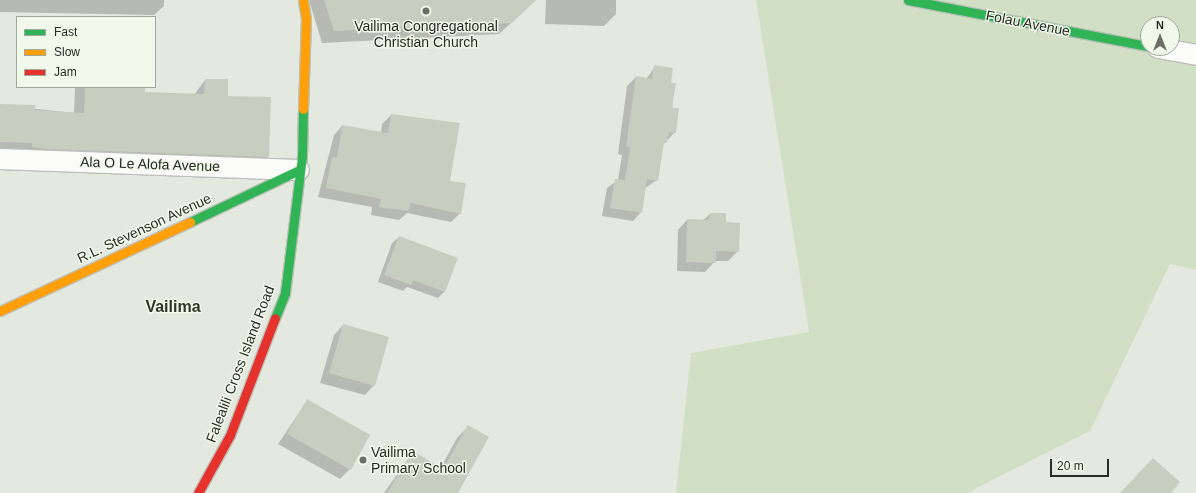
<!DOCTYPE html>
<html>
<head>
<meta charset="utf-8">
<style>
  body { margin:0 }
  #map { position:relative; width:1196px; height:493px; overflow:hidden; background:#e4e9e0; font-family:Arial,sans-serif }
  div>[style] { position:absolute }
  .green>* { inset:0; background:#d1e0c4 }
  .shadow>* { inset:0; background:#0003 }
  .building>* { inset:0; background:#c6cebf }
  .roads { filter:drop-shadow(1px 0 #bcc0ba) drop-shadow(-1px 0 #bcc0ba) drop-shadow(0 1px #bcc0ba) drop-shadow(0 -1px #bcc0ba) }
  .street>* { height:20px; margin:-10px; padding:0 10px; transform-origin:10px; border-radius:10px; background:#fbfcfa }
  .fast>* { height:9px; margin:-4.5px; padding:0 4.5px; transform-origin:4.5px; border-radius:4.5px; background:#30b455 }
  .slow>* { height:9px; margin:-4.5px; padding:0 4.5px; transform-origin:4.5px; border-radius:4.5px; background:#ff9f0a }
  .jam>* { height:9px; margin:-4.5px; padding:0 4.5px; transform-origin:4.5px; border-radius:4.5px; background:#e5322d }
  .dots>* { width:11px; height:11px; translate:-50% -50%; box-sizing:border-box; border:2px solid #f1faea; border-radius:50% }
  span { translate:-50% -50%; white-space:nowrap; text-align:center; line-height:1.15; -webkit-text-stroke:3px #f1faea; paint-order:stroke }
  .street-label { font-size:14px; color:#282b25 }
  .poi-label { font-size:14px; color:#282b25 }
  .left { translate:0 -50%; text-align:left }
  .quarter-label { font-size:16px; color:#30372a; font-weight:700 }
  .legend { position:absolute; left:16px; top:16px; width:140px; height:72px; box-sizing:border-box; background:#f1faea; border:1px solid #a1a79b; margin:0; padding:5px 7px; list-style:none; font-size:12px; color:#282b25 }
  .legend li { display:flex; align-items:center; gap:8px; height:20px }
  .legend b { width:20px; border:1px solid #a1a79b }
  .north { position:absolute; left:1140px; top:16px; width:40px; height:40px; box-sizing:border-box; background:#f1faea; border:1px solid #a1a79b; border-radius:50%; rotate:0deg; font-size:11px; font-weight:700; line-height:16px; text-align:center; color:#282b25 }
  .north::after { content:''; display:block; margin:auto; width:14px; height:18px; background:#6a6e66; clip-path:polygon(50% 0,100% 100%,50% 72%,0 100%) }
  .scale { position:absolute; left:1050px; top:459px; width:59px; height:18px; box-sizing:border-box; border:2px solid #282b25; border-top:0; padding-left:5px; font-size:12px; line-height:14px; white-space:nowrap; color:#282b25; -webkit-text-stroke:3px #f1faea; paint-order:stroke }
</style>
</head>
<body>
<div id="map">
  <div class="green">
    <i style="clip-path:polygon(evenodd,756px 0,1196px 0,1196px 270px,1170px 264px,1090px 431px,967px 493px,676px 493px,691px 353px,809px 332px,756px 0,1148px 24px,1172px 24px,1172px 48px,1148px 48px,1148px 24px)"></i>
  </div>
  <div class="shadow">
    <i style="clip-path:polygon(0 0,164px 0,164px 6px,154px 15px,0 12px)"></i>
    <i style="clip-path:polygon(309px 0,536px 0,499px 34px,322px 43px)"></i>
    <i style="clip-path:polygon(546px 0,616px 0,616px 14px,604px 26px,545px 24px)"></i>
    <i style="clip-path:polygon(655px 67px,670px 84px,675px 132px,662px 146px,657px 180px,645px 188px,641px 212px,633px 221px,602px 216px,607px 188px,618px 180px,622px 155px,618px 154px,627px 86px,636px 77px,646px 79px)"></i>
    <i style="clip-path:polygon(205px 80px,227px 97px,268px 157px,258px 168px,0 152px,0 105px,74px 113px,75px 87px,144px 87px,144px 93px,194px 95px)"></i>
    <i style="clip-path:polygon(391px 115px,449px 181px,460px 213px,451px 222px,407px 213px,399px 220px,371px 215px,372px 207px,318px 197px,334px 135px,342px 126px,381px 133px,382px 124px)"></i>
    <i style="clip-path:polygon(710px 214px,725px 223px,738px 251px,728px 261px,715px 261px,705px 272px,677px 271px,678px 230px,687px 220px,703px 220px)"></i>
    <i style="clip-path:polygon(399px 237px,445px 291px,438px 298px,407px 287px,403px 291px,378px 282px,392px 243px)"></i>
    <i style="clip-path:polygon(343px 325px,374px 385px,365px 395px,320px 383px,334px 335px)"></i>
    <i style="clip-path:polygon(307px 401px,350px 469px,340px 479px,278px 444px)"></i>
    <i style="clip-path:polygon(468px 427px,457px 493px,384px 493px,413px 452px,440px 469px,457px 438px)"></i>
  </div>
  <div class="building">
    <i style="clip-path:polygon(324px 0,536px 0,512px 23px,334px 31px)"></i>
    <i style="clip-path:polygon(654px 65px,673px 68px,671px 83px,676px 83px,672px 108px,679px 108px,676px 133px,669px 132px,667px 143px,664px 142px,658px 181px,647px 179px,642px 213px,610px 208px,615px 179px,625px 180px,630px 147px,626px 146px,636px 76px,652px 79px)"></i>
    <i style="clip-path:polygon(205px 79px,228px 79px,228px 96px,271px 97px,269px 157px,49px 149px,32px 147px,32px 143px,0 142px,0 104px,35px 105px,35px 110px,84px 113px,85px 87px,145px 87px,145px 92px,204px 94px)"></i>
    <i style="clip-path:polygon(391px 114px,460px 123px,450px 181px,466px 183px,461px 214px,411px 203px,409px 211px,379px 207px,381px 199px,326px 188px,332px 157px,337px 158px,342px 125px,388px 133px)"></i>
    <i style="clip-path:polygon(710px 213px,726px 213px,726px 222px,740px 223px,739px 252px,716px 251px,716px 263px,686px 262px,687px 219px,709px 220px)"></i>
    <i style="clip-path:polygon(399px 236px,458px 258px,445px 292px,413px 280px,411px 285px,384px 275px)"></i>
    <i style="clip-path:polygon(343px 324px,389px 337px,375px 386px,329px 373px)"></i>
    <i style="clip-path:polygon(307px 399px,370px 435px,351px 470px,287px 434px)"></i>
    <i style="clip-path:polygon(468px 425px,489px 437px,458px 493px,387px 493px,413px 451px,443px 469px)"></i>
    <i style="clip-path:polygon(1153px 458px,1180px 482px,1171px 493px,1120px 493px)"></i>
  </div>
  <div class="roads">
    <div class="street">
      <i style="left:1158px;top:48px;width:39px;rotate:10deg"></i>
      <i style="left:0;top:159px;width:299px;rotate:2.1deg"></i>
    </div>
    <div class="fast">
      <i style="left:908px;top:0;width:244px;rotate:10.9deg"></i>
      <i style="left:190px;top:222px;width:121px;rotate:-25.5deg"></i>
      <i style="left:275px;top:318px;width:27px;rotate:-68deg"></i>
      <i style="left:285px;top:293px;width:138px;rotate:-82.9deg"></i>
      <i style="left:302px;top:156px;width:47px;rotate:-88.8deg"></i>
    </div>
    <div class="slow">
      <i style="left:303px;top:0;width:19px;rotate:81deg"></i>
      <i style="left:306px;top:19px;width:90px;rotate:91.9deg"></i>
      <i style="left:0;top:311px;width:210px;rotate:-25.1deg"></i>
    </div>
    <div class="jam">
      <i style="left:198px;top:493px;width:66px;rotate:-61.1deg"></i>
      <i style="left:230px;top:435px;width:125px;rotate:-69deg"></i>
    </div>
  </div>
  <div class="dots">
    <i style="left:426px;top:11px;background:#6a6e66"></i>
    <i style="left:363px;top:460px;background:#6a6e66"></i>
  </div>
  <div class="street-label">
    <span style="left:1028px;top:23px;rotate:11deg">Folau Avenue</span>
    <span style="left:150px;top:164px;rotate:2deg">Ala O Le Alofa Avenue</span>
    <span style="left:144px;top:228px;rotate:-25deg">R.L. Stevenson Avenue</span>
    <span style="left:240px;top:364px;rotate:-69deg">Falealili Cross Island Road</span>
  </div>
  <div class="poi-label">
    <span style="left:426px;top:34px">Vailima Congregational<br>Christian Church</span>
    <span class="left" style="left:371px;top:460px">Vailima<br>Primary School</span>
  </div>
  <div class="quarter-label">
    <span style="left:173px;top:307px">Vailima</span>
  </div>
  <ul class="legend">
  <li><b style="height:5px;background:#30b455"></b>Fast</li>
  <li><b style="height:5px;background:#ff9f0a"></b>Slow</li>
  <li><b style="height:5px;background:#e5322d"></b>Jam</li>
  </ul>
  <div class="north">N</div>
  <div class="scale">20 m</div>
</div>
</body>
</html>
